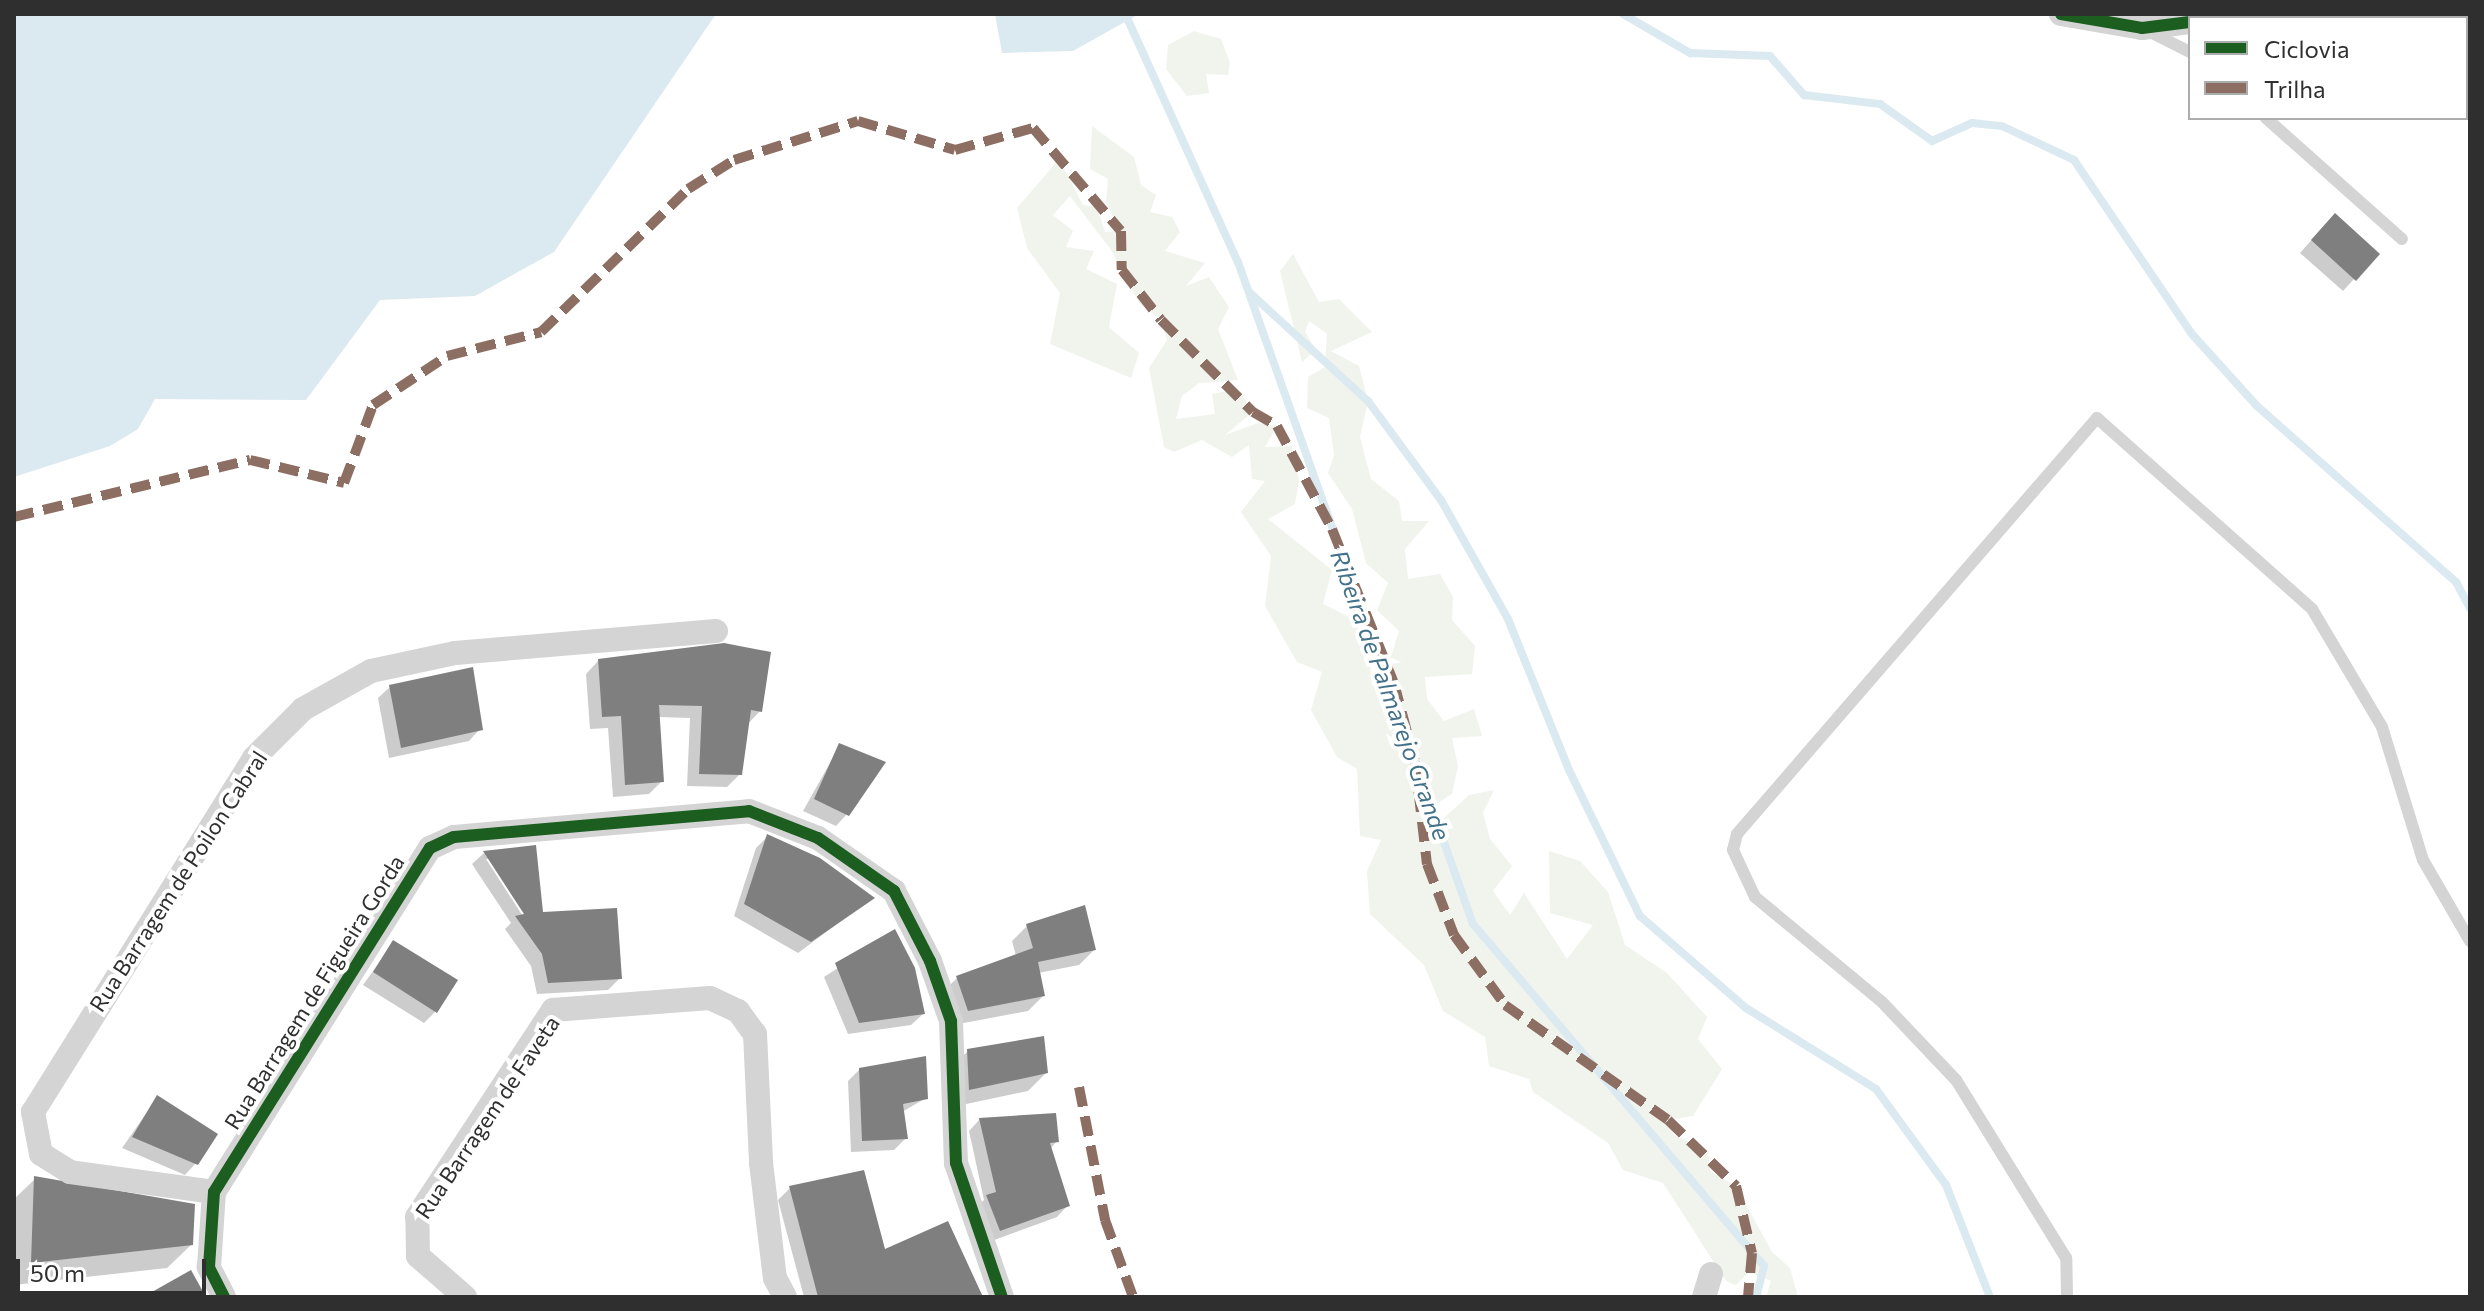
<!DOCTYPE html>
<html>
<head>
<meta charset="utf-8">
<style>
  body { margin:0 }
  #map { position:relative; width:2484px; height:1311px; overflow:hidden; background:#fff; font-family:Commissioner,sans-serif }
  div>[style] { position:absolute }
  .green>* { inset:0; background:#f1f4ed }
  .water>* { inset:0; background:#dbe9f0 }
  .shadow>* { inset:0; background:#0003 }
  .stream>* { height:8px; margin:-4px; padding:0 4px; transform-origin:4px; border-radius:4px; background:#dbe9f0 }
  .building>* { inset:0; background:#7f7f7f }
  .lane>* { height:12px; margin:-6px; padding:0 6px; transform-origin:6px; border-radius:6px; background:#d4d4d4 }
  .street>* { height:24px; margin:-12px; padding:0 12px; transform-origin:12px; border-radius:12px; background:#d4d4d4 }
  .quiet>* { height:10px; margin-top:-5px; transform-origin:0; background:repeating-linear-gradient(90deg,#8d6e63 0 20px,transparent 0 30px) }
  .cycleway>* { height:12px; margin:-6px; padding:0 6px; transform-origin:6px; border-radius:6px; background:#1b5e20 }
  span { translate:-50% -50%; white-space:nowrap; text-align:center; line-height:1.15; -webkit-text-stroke:8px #fff; paint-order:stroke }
  .street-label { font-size:22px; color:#2f2f2f }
  .water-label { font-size:24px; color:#44728a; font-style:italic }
  .frame { position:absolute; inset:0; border:16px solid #2f2f2f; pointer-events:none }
  .legend { position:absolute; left:2188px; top:16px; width:280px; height:104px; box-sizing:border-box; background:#fff; border:2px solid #acacac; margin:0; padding:10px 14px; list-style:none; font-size:24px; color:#2f2f2f }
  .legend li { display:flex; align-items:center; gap:16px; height:40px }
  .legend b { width:40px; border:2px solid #acacac }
  .scale { position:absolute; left:16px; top:1259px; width:190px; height:36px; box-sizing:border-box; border:4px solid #2f2f2f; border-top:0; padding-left:10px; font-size:24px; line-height:28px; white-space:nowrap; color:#2f2f2f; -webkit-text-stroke:6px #fff; paint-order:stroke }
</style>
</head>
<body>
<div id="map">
  <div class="green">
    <i style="clip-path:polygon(1194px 31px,1221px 39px,1230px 63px,1228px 75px,1206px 74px,1209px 93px,1187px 96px,1166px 69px,1168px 45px)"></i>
    <i style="clip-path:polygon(1092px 126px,1134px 157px,1141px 185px,1156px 195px,1150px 212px,1172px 217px,1180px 232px,1165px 251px,1205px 263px,1186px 286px,1209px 277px,1229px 307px,1218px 329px,1238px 380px,1199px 383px,1182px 396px,1176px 419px,1215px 414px,1212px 394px,1238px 389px,1253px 412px,1225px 435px,1258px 423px,1277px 426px,1265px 447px,1292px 446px,1299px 481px,1295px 504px,1268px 519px,1332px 570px,1323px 604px,1353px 619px,1368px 642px,1372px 685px,1394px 683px,1390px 660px,1399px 631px,1377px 610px,1388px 583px,1366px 563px,1352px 509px,1328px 473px,1334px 455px,1329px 418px,1307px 408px,1308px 377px,1325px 367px,1327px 334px,1309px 321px,1305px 332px,1316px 350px,1302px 362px,1280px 271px,1293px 254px,1319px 302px,1339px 299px,1372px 332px,1331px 351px,1359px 366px,1368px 401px,1360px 437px,1371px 479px,1399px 501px,1402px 521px,1429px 521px,1405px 549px,1408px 579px,1440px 574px,1453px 597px,1452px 620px,1475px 646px,1472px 674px,1425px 677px,1427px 699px,1444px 721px,1474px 709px,1482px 736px,1452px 738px,1458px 766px,1452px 794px,1419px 815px,1444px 818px,1469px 795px,1494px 790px,1483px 813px,1490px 839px,1512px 866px,1493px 891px,1510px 915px,1524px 893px,1567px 959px,1593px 925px,1550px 913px,1549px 851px,1580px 861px,1608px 892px,1625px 945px,1667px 973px,1707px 1017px,1698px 1039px,1722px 1069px,1693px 1116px,1668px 1120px,1674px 1135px,1708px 1150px,1710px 1171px,1736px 1186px,1772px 1252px,1790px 1268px,1798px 1297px,1766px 1297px,1771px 1281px,1749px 1272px,1736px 1285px,1726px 1281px,1663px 1183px,1623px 1170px,1608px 1143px,1533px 1092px,1529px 1079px,1489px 1066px,1485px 1037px,1443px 1011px,1424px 965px,1370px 914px,1367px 871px,1381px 840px,1360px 836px,1357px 769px,1337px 757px,1311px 710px,1322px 672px,1297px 662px,1265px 606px,1271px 556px,1241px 512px,1265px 481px,1252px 479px,1249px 445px,1232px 457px,1202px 440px,1174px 452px,1164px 447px,1149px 368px,1167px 340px,1161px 320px,1139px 303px,1111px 250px,1070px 196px,1053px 215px,1073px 231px,1066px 247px,1094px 251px,1086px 269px,1117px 284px,1109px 327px,1139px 353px,1131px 378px,1050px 344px,1060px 293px,1027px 248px,1017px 208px,1059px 159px,1083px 205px,1097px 207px,1105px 232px,1120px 231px,1106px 202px,1108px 179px,1090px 169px)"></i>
  </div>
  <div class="water">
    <i style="clip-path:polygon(14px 14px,716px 14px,554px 252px,475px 296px,380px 300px,306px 400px,155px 399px,138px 429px,110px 446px,14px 477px)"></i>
    <i style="clip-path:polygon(995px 14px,1139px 14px,1073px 51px,1002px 53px)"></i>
  </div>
  <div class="shadow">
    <i style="clip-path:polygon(2323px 227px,2354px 279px,2343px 291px,2300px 253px)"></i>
    <i style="clip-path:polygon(599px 660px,760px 711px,747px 725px,740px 774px,727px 787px,687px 786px,690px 718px,658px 717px,662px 781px,649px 794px,613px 797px,608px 728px,590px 729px,586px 674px)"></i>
    <i style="clip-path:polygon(390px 687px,480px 729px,469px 741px,389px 758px,378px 698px)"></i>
    <i style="clip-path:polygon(840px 745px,847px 814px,836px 826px,803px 811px)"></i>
    <i style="clip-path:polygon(767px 837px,872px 898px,798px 953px,734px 916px,756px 848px)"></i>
    <i style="clip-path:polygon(evenodd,534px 847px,541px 914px,620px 978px,608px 990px,537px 994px,531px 966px,505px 929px,511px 923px,472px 864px,484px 853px,534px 847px,486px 859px,491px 859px,531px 922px,528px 924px,486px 859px)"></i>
    <i style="clip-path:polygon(1027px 926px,1094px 950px,1079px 965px,1038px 973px,1043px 996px,1028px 1011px,953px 1025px,942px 993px,957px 978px,1016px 956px,1012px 941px)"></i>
    <i style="clip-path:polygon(894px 932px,923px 1014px,911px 1025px,848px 1034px,824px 977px)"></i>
    <i style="clip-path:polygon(393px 943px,435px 1012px,424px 1023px,363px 985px)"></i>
    <i style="clip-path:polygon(968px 1051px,1046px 1073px,1028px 1091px,952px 1107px,950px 1069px)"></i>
    <i style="clip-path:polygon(860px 1069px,926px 1098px,902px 1112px,906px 1138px,894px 1150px,851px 1152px,848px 1081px)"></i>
    <i style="clip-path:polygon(157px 1098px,196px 1163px,185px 1175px,122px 1148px)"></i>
    <i style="clip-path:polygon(980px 1119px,1057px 1141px,1050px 1149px,1068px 1205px,1057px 1217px,989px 1242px,976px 1208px,984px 1200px,969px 1131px)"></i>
    <i style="clip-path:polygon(35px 1179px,191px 1245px,167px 1268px,14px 1285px,14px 1199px)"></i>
    <i style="clip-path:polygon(790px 1188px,884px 1252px,982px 1297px,804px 1297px,778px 1200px)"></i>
  </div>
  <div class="stream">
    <i style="left:1623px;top:14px;width:78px;rotate:30.2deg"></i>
    <i style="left:1690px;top:53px;width:80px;rotate:2.1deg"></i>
    <i style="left:1770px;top:56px;width:52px;rotate:48.9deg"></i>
    <i style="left:1804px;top:95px;width:77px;rotate:6.8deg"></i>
    <i style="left:1880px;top:104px;width:64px;rotate:35.4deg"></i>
    <i style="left:1932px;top:141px;width:44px;rotate:-24.2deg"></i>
    <i style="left:1972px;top:123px;width:30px;rotate:6deg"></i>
    <i style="left:2002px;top:126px;width:80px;rotate:25.3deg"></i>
    <i style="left:2074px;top:160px;width:209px;rotate:55.9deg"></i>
    <i style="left:2191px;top:333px;width:98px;rotate:47.9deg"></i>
    <i style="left:2257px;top:406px;width:266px;rotate:41.5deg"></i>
    <i style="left:2456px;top:582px;width:30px;rotate:62deg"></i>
    <i style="left:1128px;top:20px;width:266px;rotate:65.6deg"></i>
    <i style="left:1238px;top:262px;width:702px;rotate:70.46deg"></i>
    <i style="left:1473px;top:924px;width:449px;rotate:49.6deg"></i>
    <i style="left:1764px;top:1266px;width:32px;rotate:104deg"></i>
    <i style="left:1250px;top:293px;width:160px;rotate:42.5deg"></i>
    <i style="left:1368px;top:401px;width:123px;rotate:53.6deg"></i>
    <i style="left:1441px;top:500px;width:137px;rotate:60.6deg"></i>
    <i style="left:1508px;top:619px;width:163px;rotate:68deg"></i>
    <i style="left:1569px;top:770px;width:162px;rotate:64.1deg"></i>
    <i style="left:1640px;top:916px;width:140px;rotate:41deg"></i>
    <i style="left:1746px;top:1008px;width:153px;rotate:31.9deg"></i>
    <i style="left:1876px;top:1089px;width:119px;rotate:53.9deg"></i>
    <i style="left:1946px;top:1185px;width:120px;rotate:68.6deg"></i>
  </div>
  <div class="building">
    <i style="clip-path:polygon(2335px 213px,2380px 254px,2356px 281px,2311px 240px)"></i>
    <i style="clip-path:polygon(724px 643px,771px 652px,762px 712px,751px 710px,742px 775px,699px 774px,702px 706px,659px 705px,664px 782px,625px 785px,621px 716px,602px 717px,598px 659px)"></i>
    <i style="clip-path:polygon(473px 667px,483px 730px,401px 748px,389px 685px)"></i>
    <i style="clip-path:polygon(839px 743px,886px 762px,849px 816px,814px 799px)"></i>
    <i style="clip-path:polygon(767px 834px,820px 858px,875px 898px,811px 942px,744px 904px)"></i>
    <i style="clip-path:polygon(536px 845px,543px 912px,617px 908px,622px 979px,548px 983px,542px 954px,515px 916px,524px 914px,483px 851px)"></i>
    <i style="clip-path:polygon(1085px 905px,1096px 950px,1038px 962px,1045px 996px,968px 1011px,956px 976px,1033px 948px,1026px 924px)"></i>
    <i style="clip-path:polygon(895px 929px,915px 968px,925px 1014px,859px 1023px,835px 963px)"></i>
    <i style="clip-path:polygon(393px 940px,458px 980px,437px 1013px,373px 972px)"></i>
    <i style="clip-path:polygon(1044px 1036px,1048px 1073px,969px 1090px,967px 1049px)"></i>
    <i style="clip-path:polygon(926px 1056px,928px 1099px,903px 1104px,908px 1139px,862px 1141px,859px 1068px)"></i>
    <i style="clip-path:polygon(157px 1095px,218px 1134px,198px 1165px,132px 1137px)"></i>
    <i style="clip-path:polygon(1056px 1113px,1059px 1142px,1050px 1143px,1070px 1206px,1000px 1231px,986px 1195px,996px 1192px,979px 1118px)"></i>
    <i style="clip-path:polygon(864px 1170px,885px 1249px,948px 1221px,983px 1297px,818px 1297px,789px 1186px)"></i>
    <i style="clip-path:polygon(34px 1176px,195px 1204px,193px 1245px,31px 1263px)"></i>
    <i style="clip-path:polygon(191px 1270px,206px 1297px,143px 1297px)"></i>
  </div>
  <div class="lane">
    <i style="left:2155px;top:14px;width:19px;rotate:133deg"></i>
    <i style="left:2142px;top:28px;width:54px;rotate:26.6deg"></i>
    <i style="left:2266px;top:118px;width:182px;rotate:41.7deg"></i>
    <i style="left:2067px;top:1297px;width:39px;rotate:-91deg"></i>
    <i style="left:2066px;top:1258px;width:209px;rotate:-121.7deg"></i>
    <i style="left:1956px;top:1080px;width:108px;rotate:-133.5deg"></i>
    <i style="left:1882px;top:1002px;width:165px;rotate:-140.4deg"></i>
    <i style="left:1755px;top:897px;width:52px;rotate:-115.1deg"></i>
    <i style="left:1733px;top:850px;width:16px;rotate:-76deg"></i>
    <i style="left:1737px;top:834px;width:550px;rotate:-49.13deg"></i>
    <i style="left:2097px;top:418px;width:288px;rotate:41.6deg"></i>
    <i style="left:2312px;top:609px;width:137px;rotate:59.3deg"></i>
    <i style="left:2382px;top:727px;width:139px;rotate:72.9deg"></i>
    <i style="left:2423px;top:860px;width:94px;rotate:59.9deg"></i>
  </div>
  <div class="street">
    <i style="left:2061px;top:14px;width:82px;rotate:9.8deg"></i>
    <i style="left:2142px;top:28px;width:48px;rotate:-7.1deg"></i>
    <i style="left:2221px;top:18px;width:31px;rotate:-7deg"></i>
    <i style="left:214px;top:1192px;width:145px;rotate:-172.1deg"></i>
    <i style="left:70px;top:1172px;width:34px;rotate:-148deg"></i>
    <i style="left:41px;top:1154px;width:43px;rotate:-100.8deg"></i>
    <i style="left:33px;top:1112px;width:417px;rotate:-58deg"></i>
    <i style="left:254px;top:758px;width:69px;rotate:-45deg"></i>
    <i style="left:303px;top:709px;width:78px;rotate:-29.2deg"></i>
    <i style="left:371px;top:671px;width:86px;rotate:-12.1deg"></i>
    <i style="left:455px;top:653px;width:262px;rotate:-4.8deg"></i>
    <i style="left:224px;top:1297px;width:34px;rotate:-117deg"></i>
    <i style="left:209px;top:1267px;width:75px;rotate:-86.2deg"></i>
    <i style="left:214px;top:1192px;width:406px;rotate:-57.9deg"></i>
    <i style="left:430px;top:848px;width:26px;rotate:-25deg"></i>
    <i style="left:454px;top:837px;width:296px;rotate:-5deg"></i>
    <i style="left:749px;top:811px;width:74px;rotate:21.4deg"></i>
    <i style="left:818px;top:838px;width:93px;rotate:34.9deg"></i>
    <i style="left:894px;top:891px;width:79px;rotate:62.8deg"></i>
    <i style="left:930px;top:961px;width:64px;rotate:70.7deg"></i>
    <i style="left:951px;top:1021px;width:142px;rotate:88deg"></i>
    <i style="left:956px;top:1163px;width:142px;rotate:71.1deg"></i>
    <i style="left:465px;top:1297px;width:62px;rotate:-138.9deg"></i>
    <i style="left:418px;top:1256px;width:39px;rotate:-91deg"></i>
    <i style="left:417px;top:1217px;width:248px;rotate:-56.7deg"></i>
    <i style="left:553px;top:1010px;width:157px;rotate:-4.4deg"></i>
    <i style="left:710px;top:998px;width:31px;rotate:25deg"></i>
    <i style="left:738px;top:1011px;width:29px;rotate:54deg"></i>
    <i style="left:755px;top:1034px;width:129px;rotate:87.3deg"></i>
    <i style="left:761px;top:1163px;width:116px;rotate:83.1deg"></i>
    <i style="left:775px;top:1278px;width:21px;rotate:62deg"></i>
    <i style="left:1704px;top:1297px;width:24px;rotate:-73deg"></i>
  </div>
  <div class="quiet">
    <i style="left:14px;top:517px;width:243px;rotate:-13.6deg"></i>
    <i style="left:250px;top:460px;width:97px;rotate:13.7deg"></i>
    <i style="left:344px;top:483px;width:83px;rotate:-69.6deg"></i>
    <i style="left:373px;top:405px;width:89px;rotate:-33.5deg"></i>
    <i style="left:447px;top:356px;width:97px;rotate:-14.3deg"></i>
    <i style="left:541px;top:332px;width:205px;rotate:-44.2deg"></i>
    <i style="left:688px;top:189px;width:54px;rotate:-32.2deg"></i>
    <i style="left:734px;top:160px;width:130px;rotate:-17.5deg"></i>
    <i style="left:858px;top:121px;width:101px;rotate:16.6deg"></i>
    <i style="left:955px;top:150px;width:81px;rotate:-15.8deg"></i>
    <i style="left:1033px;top:128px;width:135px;rotate:49.5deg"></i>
    <i style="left:1121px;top:231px;width:39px;rotate:89deg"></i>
    <i style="left:1122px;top:270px;width:63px;rotate:52deg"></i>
    <i style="left:1161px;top:320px;width:130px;rotate:45deg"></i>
    <i style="left:1253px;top:412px;width:28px;rotate:30deg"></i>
    <i style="left:1277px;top:426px;width:117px;rotate:61.9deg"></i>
    <i style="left:1332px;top:529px;width:166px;rotate:68.1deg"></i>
    <i style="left:1394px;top:683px;width:82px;rotate:75.1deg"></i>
    <i style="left:1415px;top:762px;width:103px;rotate:83.3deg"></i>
    <i style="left:1427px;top:864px;width:76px;rotate:69.2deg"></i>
    <i style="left:1454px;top:935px;width:87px;rotate:53.9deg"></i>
    <i style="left:1505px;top:1005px;width:199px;rotate:35.2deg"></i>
    <i style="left:1668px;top:1120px;width:95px;rotate:44.1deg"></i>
    <i style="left:1736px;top:1186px;width:69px;rotate:76.6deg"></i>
    <i style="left:1752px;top:1253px;width:44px;rotate:95.2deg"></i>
    <i style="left:1079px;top:1087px;width:136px;rotate:78.9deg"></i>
    <i style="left:1105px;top:1220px;width:82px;rotate:70deg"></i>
  </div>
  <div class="cycleway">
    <i style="left:2061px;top:14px;width:82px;rotate:9.8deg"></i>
    <i style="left:2142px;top:28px;width:48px;rotate:-7.1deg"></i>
    <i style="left:224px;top:1297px;width:34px;rotate:-117deg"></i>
    <i style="left:209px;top:1267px;width:75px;rotate:-86.2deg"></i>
    <i style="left:214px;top:1192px;width:406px;rotate:-57.9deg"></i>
    <i style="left:430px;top:848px;width:26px;rotate:-25deg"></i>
    <i style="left:454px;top:837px;width:296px;rotate:-5deg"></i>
    <i style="left:749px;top:811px;width:74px;rotate:21.4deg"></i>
    <i style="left:818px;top:838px;width:93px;rotate:34.9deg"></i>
    <i style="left:894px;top:891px;width:79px;rotate:62.8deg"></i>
    <i style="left:930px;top:961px;width:64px;rotate:70.7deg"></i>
    <i style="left:951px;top:1021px;width:142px;rotate:88deg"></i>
    <i style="left:956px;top:1163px;width:142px;rotate:71.1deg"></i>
  </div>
  <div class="street-label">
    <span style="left:178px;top:881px;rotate:-57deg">Rua Barragem de Poilon Cabral</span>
    <span style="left:314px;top:992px;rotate:-58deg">Rua Barragem de Figueira Gorda</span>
    <span style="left:487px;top:1117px;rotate:-56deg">Rua Barragem de Faveta</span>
  </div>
  <div class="water-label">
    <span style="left:1391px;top:695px;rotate:70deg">Ribeira de Palmarejo Grande</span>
  </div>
  <div class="frame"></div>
  <ul class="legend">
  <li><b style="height:10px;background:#1b5e20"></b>Ciclovia</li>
  <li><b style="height:10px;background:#8d6e63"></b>Trilha</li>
  </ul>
  <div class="scale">50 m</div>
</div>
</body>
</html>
